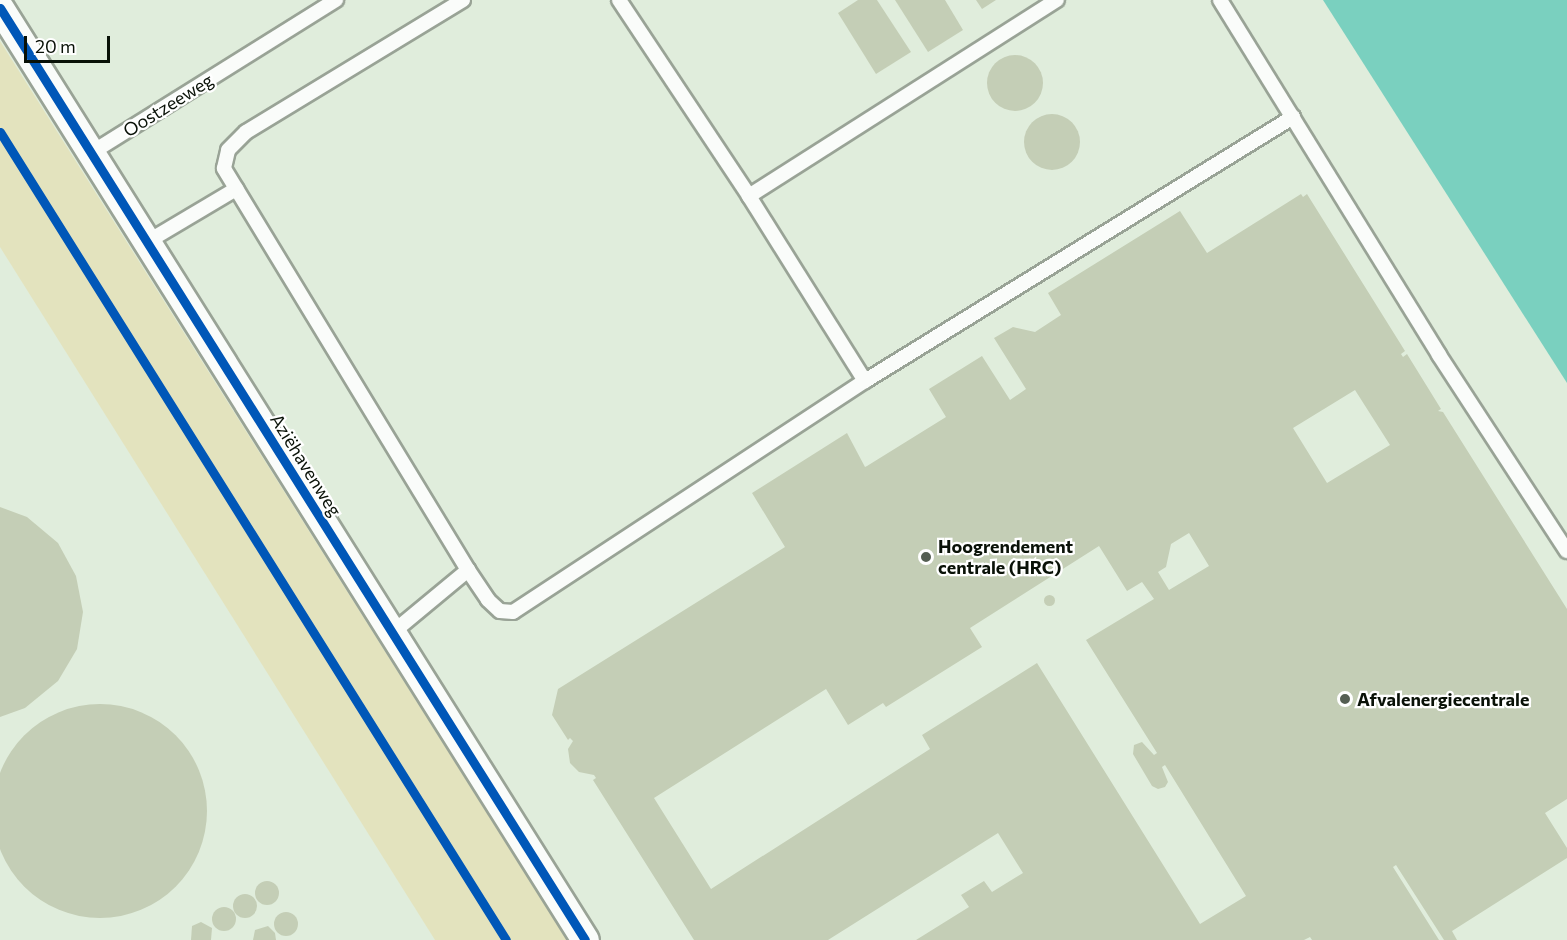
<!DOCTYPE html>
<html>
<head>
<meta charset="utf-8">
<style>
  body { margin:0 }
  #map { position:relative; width:1567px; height:940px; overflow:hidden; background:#e0eddc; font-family:Commissioner,sans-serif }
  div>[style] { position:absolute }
  .green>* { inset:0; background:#e3e3be }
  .water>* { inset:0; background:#7ad0bf }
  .building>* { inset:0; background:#c4ceb6 }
  .round { border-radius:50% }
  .roads { filter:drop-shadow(2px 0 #99a396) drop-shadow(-2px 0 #99a396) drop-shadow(0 2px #99a396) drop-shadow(0 -2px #99a396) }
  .lane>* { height:14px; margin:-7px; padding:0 7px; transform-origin:7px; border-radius:7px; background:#fafcfa }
  .street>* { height:27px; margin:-13.5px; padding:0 13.5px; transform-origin:13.5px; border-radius:13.5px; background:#fafcfa }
  .cycleway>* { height:9px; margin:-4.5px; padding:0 4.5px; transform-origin:4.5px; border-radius:4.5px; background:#0057b8 }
  .dots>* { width:16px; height:16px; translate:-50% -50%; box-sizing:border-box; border:3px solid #fff; border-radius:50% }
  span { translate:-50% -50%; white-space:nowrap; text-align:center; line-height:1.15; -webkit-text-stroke:4.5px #fff; paint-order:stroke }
  .street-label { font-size:18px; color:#091107 }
  .poi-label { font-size:18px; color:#091107; font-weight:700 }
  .left { translate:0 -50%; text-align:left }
  .scale { position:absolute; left:24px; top:36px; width:86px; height:27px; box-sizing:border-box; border:3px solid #091107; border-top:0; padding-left:8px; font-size:18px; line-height:21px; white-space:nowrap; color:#091107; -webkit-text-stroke:4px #fff; paint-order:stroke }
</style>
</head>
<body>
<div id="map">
  <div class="green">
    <i style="clip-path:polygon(0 41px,567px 940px,435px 940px,0 247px)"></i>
  </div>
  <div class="water">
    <i style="clip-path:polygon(1323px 0,1567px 0,1567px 383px)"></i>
  </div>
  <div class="building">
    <i style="clip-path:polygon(858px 0,877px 0,911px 52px,876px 74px,838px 13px)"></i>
    <i style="clip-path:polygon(895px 0,945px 0,963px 30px,928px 52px)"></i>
    <i style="clip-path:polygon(976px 0,996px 0,982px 9px)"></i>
    <i class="round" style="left:987px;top:55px;width:56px;height:56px"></i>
    <i class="round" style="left:1024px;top:114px;width:56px;height:56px"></i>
    <i style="clip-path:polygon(evenodd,1301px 194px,1303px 197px,1307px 194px,1405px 351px,1401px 354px,1403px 357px,1407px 354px,1441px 409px,1438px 411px,1443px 412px,1567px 609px,1567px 799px,1545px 813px,1567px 848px,1567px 858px,1452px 931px,1457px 940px,1444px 940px,1396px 865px,1393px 867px,1439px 940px,1312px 940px,1310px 937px,1304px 940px,916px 940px,969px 907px,961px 895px,984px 881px,992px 892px,1023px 873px,998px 833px,828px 940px,694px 940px,593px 780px,596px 778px,594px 775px,579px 772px,570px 763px,568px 749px,573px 741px,570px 738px,568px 740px,552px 715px,558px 689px,785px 547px,752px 493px,847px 433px,865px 467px,867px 466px,946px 417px,929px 389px,982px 356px,1010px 400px,1026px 389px,994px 338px,1013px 327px,1035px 332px,1061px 315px,1048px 293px,1180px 211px,1207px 253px,1301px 194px,1355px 390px,1390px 445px,1327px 483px,1293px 428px,1355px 390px,1301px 194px,1189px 533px,1209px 566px,1169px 590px,1158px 572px,1166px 567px,1171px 544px,1189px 533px,1301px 194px,1099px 546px,1127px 591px,1142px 582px,1154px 599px,1086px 640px,1157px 753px,1154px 755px,1142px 742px,1134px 745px,1133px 754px,1152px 786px,1158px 789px,1165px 787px,1168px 782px,1162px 767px,1165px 765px,1246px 896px,1200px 924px,1037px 663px,922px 735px,930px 749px,711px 889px,654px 798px,826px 689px,848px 725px,883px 703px,886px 707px,982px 647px,970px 628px,1099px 546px)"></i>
    <i style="clip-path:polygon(0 507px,27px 517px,58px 543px,76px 576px,83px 612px,77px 649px,58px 681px,25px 708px,0 717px)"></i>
    <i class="round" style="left:1043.5px;top:594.5px;width:11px;height:11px"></i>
    <i class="round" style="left:-7px;top:704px;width:214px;height:214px"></i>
    <i class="round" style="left:255px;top:881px;width:24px;height:24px"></i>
    <i class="round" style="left:233px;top:894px;width:24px;height:24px"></i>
    <i class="round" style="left:212px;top:907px;width:24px;height:24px"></i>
    <i class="round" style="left:274px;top:912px;width:24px;height:24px"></i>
    <i style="clip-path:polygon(201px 922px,212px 928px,211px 940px,191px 940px,192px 926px)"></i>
    <i style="clip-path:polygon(268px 926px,275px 933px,276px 940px,253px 940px,255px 930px)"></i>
  </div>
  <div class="roads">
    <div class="lane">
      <i style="left:619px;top:0;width:235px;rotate:56.4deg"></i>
      <i style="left:1220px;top:0;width:417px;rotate:58.3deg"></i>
      <i style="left:1439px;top:355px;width:234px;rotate:56.9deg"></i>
      <i style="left:91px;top:153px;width:289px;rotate:-32deg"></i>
      <i style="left:147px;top:242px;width:104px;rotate:-30.8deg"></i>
      <i style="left:865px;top:381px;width:503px;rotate:-31.67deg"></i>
      <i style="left:468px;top:570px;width:36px;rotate:56deg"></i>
      <i style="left:488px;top:600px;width:16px;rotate:43deg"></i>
      <i style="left:500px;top:611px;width:13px;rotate:4deg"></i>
      <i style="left:513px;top:612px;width:421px;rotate:-33.3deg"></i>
      <i style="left:865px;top:381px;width:218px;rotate:-122.1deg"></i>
      <i style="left:749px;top:196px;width:365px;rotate:-32.5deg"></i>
      <i style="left:392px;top:633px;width:99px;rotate:-39.7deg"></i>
      <i style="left:468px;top:570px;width:470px;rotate:-121.3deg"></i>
      <i style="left:224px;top:168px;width:18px;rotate:-77deg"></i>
      <i style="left:228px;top:150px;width:25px;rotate:-45deg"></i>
      <i style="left:246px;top:132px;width:254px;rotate:-31.3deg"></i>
    </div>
    <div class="street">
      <i style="left:0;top:8px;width:1100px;rotate:57.88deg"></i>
    </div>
  </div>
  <div class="cycleway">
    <i style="left:0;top:8px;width:1100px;rotate:57.88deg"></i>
    <i style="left:0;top:132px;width:953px;rotate:57.94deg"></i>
  </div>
  <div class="dots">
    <i style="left:926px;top:557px;background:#545e52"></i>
    <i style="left:1345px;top:699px;background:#545e52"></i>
  </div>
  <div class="street-label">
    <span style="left:168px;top:105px;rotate:-32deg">Oostzeeweg</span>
    <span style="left:306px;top:465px;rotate:58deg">Aziëhavenweg</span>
  </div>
  <div class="poi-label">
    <span class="left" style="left:938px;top:557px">Hoogrendement<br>centrale (HRC)</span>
    <span class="left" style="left:1357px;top:699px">Afvalenergiecentrale</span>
  </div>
  <div class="scale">20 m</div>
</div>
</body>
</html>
